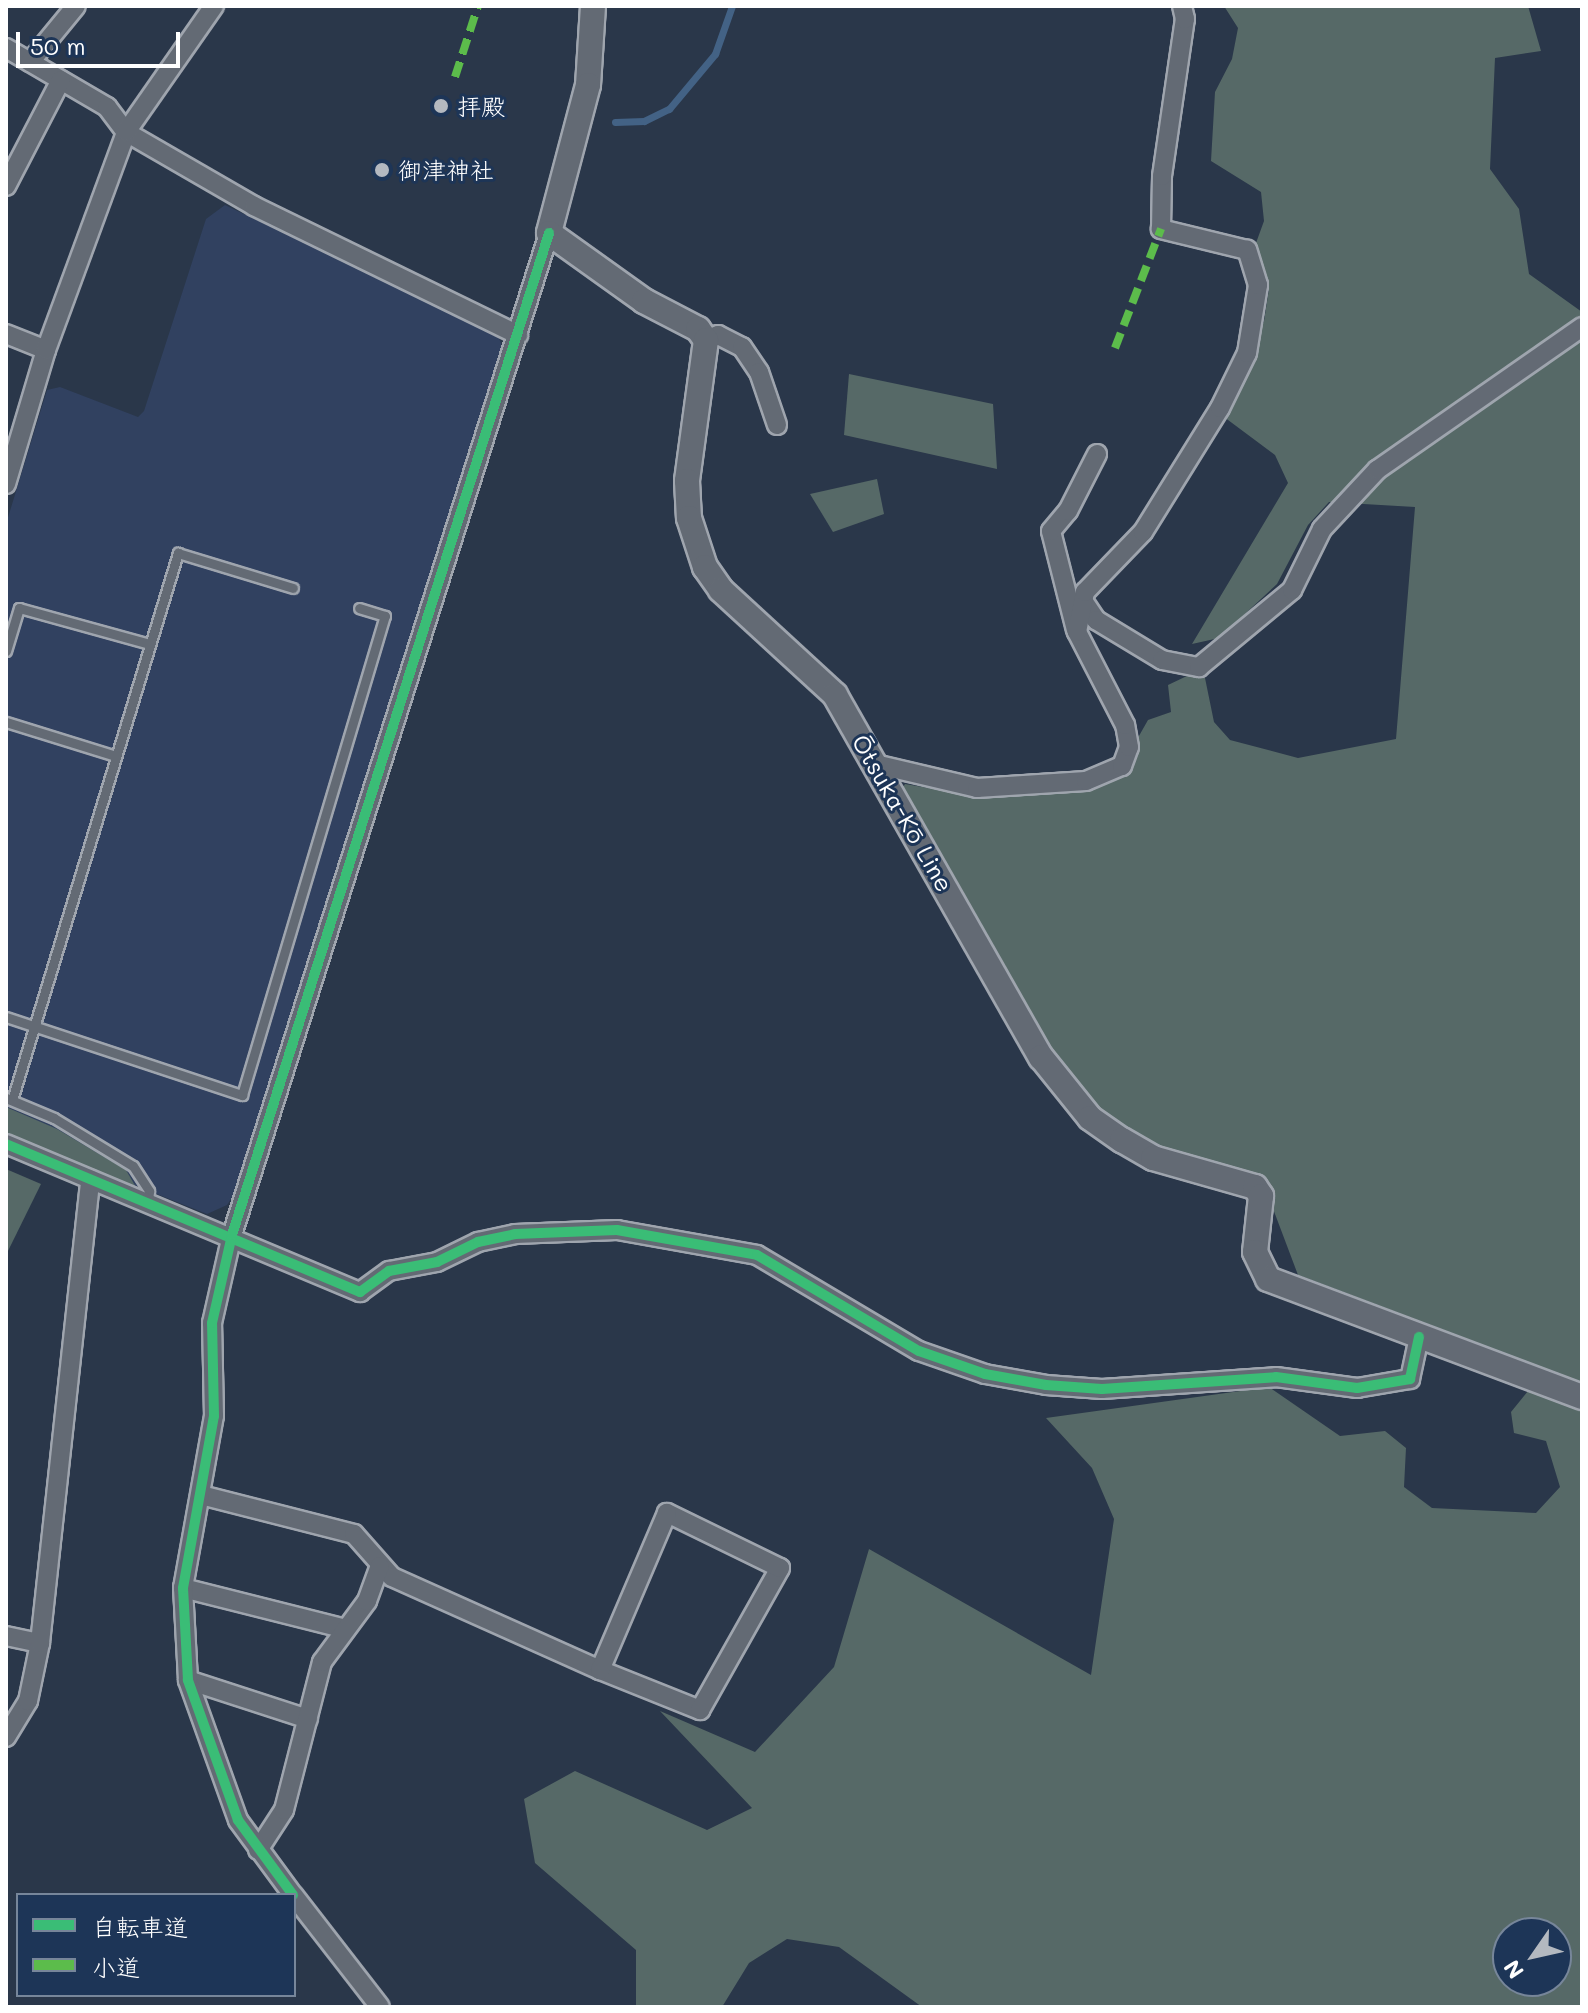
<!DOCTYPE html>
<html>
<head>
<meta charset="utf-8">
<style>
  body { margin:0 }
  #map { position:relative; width:1588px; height:2013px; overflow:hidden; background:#2a374a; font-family:Mali,"Klee One",sans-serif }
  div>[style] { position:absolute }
  .built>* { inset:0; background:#314160 }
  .green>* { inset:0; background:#566967 }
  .stream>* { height:7px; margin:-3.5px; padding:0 3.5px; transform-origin:3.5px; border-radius:3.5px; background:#436285 }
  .roads { filter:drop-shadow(2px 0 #9fa5ae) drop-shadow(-2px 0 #9fa5ae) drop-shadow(0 2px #9fa5ae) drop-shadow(0 -2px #9fa5ae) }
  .service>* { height:9px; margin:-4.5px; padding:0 4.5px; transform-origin:4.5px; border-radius:4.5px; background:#636a74 }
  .minor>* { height:18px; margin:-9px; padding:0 9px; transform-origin:9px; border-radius:9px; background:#636a74 }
  .secondary>* { height:24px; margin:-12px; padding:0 12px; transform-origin:12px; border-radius:12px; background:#636a74 }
  .quiet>* { height:8px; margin-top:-4px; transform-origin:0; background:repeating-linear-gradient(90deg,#5cbc4b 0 16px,transparent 0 24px) }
  .cycleway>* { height:10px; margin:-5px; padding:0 5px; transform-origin:5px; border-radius:5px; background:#3abd76 }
  .dots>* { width:22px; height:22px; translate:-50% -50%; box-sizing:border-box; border:4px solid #1d3557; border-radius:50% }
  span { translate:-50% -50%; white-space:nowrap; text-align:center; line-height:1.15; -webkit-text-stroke:6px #1d3557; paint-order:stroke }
  .poi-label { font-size:24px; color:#fff }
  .left { translate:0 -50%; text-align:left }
  .street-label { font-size:24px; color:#fff }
  .frame { position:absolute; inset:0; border:8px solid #fff; pointer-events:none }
  .legend { position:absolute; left:16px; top:1893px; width:280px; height:104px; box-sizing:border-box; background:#1d3557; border:2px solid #77869a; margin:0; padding:10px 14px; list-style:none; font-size:24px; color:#fff }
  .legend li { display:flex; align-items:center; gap:16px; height:40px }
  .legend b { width:40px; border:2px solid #77869a }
  .north { position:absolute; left:1492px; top:1917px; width:80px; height:80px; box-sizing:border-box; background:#1d3557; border:2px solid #77869a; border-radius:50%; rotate:236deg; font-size:22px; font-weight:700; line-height:32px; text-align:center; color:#fff }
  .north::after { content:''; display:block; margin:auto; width:28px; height:36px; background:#b4b9c0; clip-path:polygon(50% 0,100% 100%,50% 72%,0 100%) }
  .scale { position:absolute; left:16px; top:32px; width:164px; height:36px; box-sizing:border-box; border:4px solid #fff; border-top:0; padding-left:10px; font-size:24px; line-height:28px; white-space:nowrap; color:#fff; -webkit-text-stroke:6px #1d3557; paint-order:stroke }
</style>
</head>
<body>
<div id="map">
  <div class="built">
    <i style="clip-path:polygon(225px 205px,498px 335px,503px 349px,238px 1188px,227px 1205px,207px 1214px,6px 1134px,6px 524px,47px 390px,60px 387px,138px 417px,144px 411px,206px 219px)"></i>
  </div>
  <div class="green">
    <i style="clip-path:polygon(1224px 6px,1528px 6px,1541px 51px,1495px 58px,1490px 169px,1519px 209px,1529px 274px,1582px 312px,1582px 1382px,1298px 1275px,1261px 1177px,1154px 1146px,1097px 1110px,1047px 1045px,902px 789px,905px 784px,982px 797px,1114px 780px,1148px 720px,1171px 712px,1168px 685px,1189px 675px,1205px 678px,1214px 722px,1230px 740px,1298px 758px,1396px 739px,1415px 507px,1329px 502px,1308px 525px,1277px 584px,1219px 638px,1192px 644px,1288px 483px,1275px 455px,1224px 417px,1264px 321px,1269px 289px,1252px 254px,1264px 221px,1261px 192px,1211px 161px,1215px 92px,1232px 59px,1238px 28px)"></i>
    <i style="clip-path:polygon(849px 374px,993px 404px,997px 469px,844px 435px)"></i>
    <i style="clip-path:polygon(877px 479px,884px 514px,833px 532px,810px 494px)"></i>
    <i style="clip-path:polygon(6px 1107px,57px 1129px,126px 1170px,137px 1189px,6px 1133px)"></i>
    <i style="clip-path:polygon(6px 1169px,41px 1184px,6px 1255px)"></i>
    <i style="clip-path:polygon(evenodd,1269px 1387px,1340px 1436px,1385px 1431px,1406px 1448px,1404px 1487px,1432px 1508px,1536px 1513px,1560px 1487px,1546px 1441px,1514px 1433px,1511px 1412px,1528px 1391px,1582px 1409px,1582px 2007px,922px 2007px,839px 1947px,787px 1939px,749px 1963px,722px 2007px,636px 2007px,636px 1950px,535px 1863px,524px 1799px,575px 1771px,707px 1830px,752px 1808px,660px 1711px,755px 1752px,834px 1667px,869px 1549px,1091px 1675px,1114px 1519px,1092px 1468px,1046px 1418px,1269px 1387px,1508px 1933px,1556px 1933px,1556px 1981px,1508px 1981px,1508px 1933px)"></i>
  </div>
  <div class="stream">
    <i style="left:615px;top:122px;width:29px;rotate:-2deg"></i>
    <i style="left:644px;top:121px;width:28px;rotate:-26deg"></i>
    <i style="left:669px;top:109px;width:72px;rotate:-50.1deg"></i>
    <i style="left:715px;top:54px;width:51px;rotate:-70.5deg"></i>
  </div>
  <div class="roads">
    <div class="service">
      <i style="left:6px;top:651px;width:45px;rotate:-73.2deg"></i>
      <i style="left:19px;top:608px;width:136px;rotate:15.4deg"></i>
      <i style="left:6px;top:722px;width:115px;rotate:17.2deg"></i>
      <i style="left:6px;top:1017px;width:249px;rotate:18.3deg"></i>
      <i style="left:242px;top:1095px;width:500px;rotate:-73.4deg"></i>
      <i style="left:385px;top:616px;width:27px;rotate:-163deg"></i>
      <i style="left:6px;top:1098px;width:52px;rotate:22.6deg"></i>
      <i style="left:54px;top:1118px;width:92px;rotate:31.3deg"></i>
      <i style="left:133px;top:1166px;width:30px;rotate:57deg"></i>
      <i style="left:149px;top:1191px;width:11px;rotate:95deg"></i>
      <i style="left:12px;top:1100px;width:572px;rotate:-73.12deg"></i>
      <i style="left:178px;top:553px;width:120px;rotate:16.9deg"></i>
    </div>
    <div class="minor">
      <i style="left:6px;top:48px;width:117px;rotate:30.3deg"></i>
      <i style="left:107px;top:107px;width:31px;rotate:53deg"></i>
      <i style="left:126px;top:132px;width:148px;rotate:30deg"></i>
      <i style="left:254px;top:206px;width:294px;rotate:26deg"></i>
      <i style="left:30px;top:62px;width:72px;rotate:-50.6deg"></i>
      <i style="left:6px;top:186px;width:119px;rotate:-62.6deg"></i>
      <i style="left:6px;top:334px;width:43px;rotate:21.8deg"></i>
      <i style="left:706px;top:340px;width:13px;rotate:-23deg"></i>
      <i style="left:718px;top:335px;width:27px;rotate:27deg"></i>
      <i style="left:742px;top:347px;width:30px;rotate:56deg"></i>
      <i style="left:759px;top:372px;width:56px;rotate:71.2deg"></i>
      <i style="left:6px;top:484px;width:140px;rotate:-73.4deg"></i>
      <i style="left:46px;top:350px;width:232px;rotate:-69.8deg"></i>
      <i style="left:126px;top:132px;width:154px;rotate:-55.1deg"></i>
      <i style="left:1084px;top:602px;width:22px;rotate:56deg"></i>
      <i style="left:1096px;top:620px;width:77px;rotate:31.2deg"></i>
      <i style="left:1162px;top:660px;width:38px;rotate:11deg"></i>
      <i style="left:1199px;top:667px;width:121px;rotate:-39.6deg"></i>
      <i style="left:1292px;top:590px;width:68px;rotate:-63.8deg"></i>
      <i style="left:1322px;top:529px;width:81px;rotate:-47deg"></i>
      <i style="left:1377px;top:470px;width:250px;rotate:-34.9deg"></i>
      <i style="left:1076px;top:630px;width:102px;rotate:-104.2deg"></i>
      <i style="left:1051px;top:531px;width:26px;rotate:-50deg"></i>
      <i style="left:1068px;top:511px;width:64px;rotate:-63deg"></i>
      <i style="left:875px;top:764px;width:105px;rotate:13.2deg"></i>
      <i style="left:977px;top:788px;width:109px;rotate:-3.7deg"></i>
      <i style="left:1086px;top:781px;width:39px;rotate:-23deg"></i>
      <i style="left:1122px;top:766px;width:20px;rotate:-70deg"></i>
      <i style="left:1129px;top:747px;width:22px;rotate:-100deg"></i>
      <i style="left:1125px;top:725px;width:105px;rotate:-117.3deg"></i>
      <i style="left:1077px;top:632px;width:41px;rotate:-78.7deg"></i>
      <i style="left:1085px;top:592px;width:83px;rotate:-46deg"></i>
      <i style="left:1143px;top:532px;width:146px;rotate:-58.2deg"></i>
      <i style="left:1220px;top:408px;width:61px;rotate:-63.9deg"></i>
      <i style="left:1247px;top:353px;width:69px;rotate:-80.8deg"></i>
      <i style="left:1258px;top:285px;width:37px;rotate:-107deg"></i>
      <i style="left:1247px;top:250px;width:89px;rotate:-166.3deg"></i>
      <i style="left:1161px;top:229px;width:53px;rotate:-88.9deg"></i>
      <i style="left:1162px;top:176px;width:159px;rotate:-81.7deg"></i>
      <i style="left:1185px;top:19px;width:13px;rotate:-103deg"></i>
      <i style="left:6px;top:1144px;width:384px;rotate:22.7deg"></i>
      <i style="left:360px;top:1292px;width:36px;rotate:-36deg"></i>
      <i style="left:389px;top:1271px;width:49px;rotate:-10.6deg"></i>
      <i style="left:437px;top:1262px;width:46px;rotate:-26deg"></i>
      <i style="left:478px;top:1242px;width:38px;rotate:-12deg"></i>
      <i style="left:515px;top:1234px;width:102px;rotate:-2.2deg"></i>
      <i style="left:617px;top:1230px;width:142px;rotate:10.1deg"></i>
      <i style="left:757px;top:1255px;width:188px;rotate:30.7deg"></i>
      <i style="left:919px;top:1351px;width:70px;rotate:19.2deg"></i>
      <i style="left:985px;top:1374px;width:62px;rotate:10.2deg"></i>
      <i style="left:1046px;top:1385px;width:56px;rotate:4.1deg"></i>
      <i style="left:1102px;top:1389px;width:174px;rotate:-3.9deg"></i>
      <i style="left:1276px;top:1377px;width:82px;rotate:7.7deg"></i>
      <i style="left:1357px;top:1388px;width:54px;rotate:-9.6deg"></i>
      <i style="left:1410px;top:1379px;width:43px;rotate:-77.9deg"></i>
      <i style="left:201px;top:1495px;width:158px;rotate:14.3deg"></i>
      <i style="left:354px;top:1534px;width:57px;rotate:48.5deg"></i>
      <i style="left:392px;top:1577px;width:228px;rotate:24.1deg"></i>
      <i style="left:600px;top:1670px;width:108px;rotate:21.8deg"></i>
      <i style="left:700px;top:1710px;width:163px;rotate:-60.6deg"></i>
      <i style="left:780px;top:1568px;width:126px;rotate:-154deg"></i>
      <i style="left:667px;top:1513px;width:171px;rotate:113.1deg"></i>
      <i style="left:183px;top:1588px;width:168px;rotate:14.1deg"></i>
      <i style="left:6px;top:1636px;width:35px;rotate:12deg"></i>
      <i style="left:188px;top:1680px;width:126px;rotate:18deg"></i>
      <i style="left:6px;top:1737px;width:42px;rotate:-58.6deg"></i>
      <i style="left:28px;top:1701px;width:59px;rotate:-78.3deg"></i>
      <i style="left:40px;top:1643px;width:466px;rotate:-83.8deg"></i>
      <i style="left:258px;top:1850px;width:48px;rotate:-57deg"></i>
      <i style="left:284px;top:1810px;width:153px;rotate:-75.6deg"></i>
      <i style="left:322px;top:1662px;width:76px;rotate:-53.6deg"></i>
      <i style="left:367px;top:1601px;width:37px;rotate:-70deg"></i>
      <i style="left:293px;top:1895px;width:93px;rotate:-126.3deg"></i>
      <i style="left:238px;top:1820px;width:149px;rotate:-109.7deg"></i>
      <i style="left:188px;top:1680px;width:92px;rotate:-93.1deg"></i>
      <i style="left:183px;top:1588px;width:175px;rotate:-79.8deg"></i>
      <i style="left:214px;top:1416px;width:93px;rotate:-91.2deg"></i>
      <i style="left:212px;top:1323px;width:90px;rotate:-77.2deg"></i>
      <i style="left:232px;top:1235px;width:1051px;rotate:-72.44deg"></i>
      <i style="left:294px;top:1896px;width:140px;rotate:52.2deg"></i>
    </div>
    <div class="secondary">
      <i style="left:593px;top:6px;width:79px;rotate:93.6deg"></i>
      <i style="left:588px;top:85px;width:153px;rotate:104.8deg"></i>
      <i style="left:549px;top:233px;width:117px;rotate:35.6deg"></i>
      <i style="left:644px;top:301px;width:61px;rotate:27.4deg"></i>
      <i style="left:698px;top:329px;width:14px;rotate:54deg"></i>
      <i style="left:706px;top:340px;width:142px;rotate:97.7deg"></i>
      <i style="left:687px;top:481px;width:37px;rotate:87deg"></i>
      <i style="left:689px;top:518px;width:52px;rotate:71.9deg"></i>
      <i style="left:705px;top:567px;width:28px;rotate:55deg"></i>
      <i style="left:721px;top:590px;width:155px;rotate:42.6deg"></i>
      <i style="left:835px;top:695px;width:417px;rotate:60.4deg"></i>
      <i style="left:1041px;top:1057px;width:78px;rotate:51.2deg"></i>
      <i style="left:1090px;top:1118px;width:39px;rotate:35deg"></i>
      <i style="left:1122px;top:1140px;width:36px;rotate:30deg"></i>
      <i style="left:1153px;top:1158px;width:106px;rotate:15.9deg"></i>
      <i style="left:1255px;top:1187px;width:11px;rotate:56deg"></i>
      <i style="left:1261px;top:1196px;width:56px;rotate:96.1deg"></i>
      <i style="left:1255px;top:1252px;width:30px;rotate:64deg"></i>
      <i style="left:1268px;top:1279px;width:335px;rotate:20.6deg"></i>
    </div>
  </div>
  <div class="quiet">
    <i style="left:455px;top:77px;width:75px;rotate:-72.1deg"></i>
    <i style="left:1115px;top:348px;width:128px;rotate:-68.9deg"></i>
  </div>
  <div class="cycleway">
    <i style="left:6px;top:1144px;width:384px;rotate:22.7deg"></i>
    <i style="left:360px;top:1292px;width:36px;rotate:-36deg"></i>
    <i style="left:389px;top:1271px;width:49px;rotate:-10.6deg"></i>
    <i style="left:437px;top:1262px;width:46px;rotate:-26deg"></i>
    <i style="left:478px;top:1242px;width:38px;rotate:-12deg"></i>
    <i style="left:515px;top:1234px;width:102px;rotate:-2.2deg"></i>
    <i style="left:617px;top:1230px;width:142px;rotate:10.1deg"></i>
    <i style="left:757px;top:1255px;width:188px;rotate:30.7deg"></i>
    <i style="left:919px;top:1351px;width:70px;rotate:19.2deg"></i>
    <i style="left:985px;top:1374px;width:62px;rotate:10.2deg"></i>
    <i style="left:1046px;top:1385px;width:56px;rotate:4.1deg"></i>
    <i style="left:1102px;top:1389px;width:174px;rotate:-3.9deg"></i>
    <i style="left:1276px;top:1377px;width:82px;rotate:7.7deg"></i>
    <i style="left:1357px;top:1388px;width:54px;rotate:-9.6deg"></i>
    <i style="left:1410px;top:1379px;width:43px;rotate:-77.9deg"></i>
    <i style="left:293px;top:1895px;width:93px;rotate:-126.3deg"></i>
    <i style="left:238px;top:1820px;width:149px;rotate:-109.7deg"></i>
    <i style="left:188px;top:1680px;width:92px;rotate:-93.1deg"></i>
    <i style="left:183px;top:1588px;width:175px;rotate:-79.8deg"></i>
    <i style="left:214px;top:1416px;width:93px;rotate:-91.2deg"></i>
    <i style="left:212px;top:1323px;width:90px;rotate:-77.2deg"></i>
    <i style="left:232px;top:1235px;width:1051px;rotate:-72.44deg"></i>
  </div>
  <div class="dots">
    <i style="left:441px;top:106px;background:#b4b9c0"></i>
    <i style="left:382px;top:170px;background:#b4b9c0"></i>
  </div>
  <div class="poi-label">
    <span class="left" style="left:457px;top:106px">拝殿</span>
    <span class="left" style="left:398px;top:170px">御津神社</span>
  </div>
  <div class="street-label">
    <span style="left:903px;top:813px;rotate:60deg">Ōtsuka-Kō Line</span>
  </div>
  <div class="frame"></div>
  <ul class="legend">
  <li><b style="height:10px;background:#3abd76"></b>自転車道</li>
  <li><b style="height:10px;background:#5cbc4b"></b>小道</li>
  </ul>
  <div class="north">N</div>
  <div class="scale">50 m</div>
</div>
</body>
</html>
